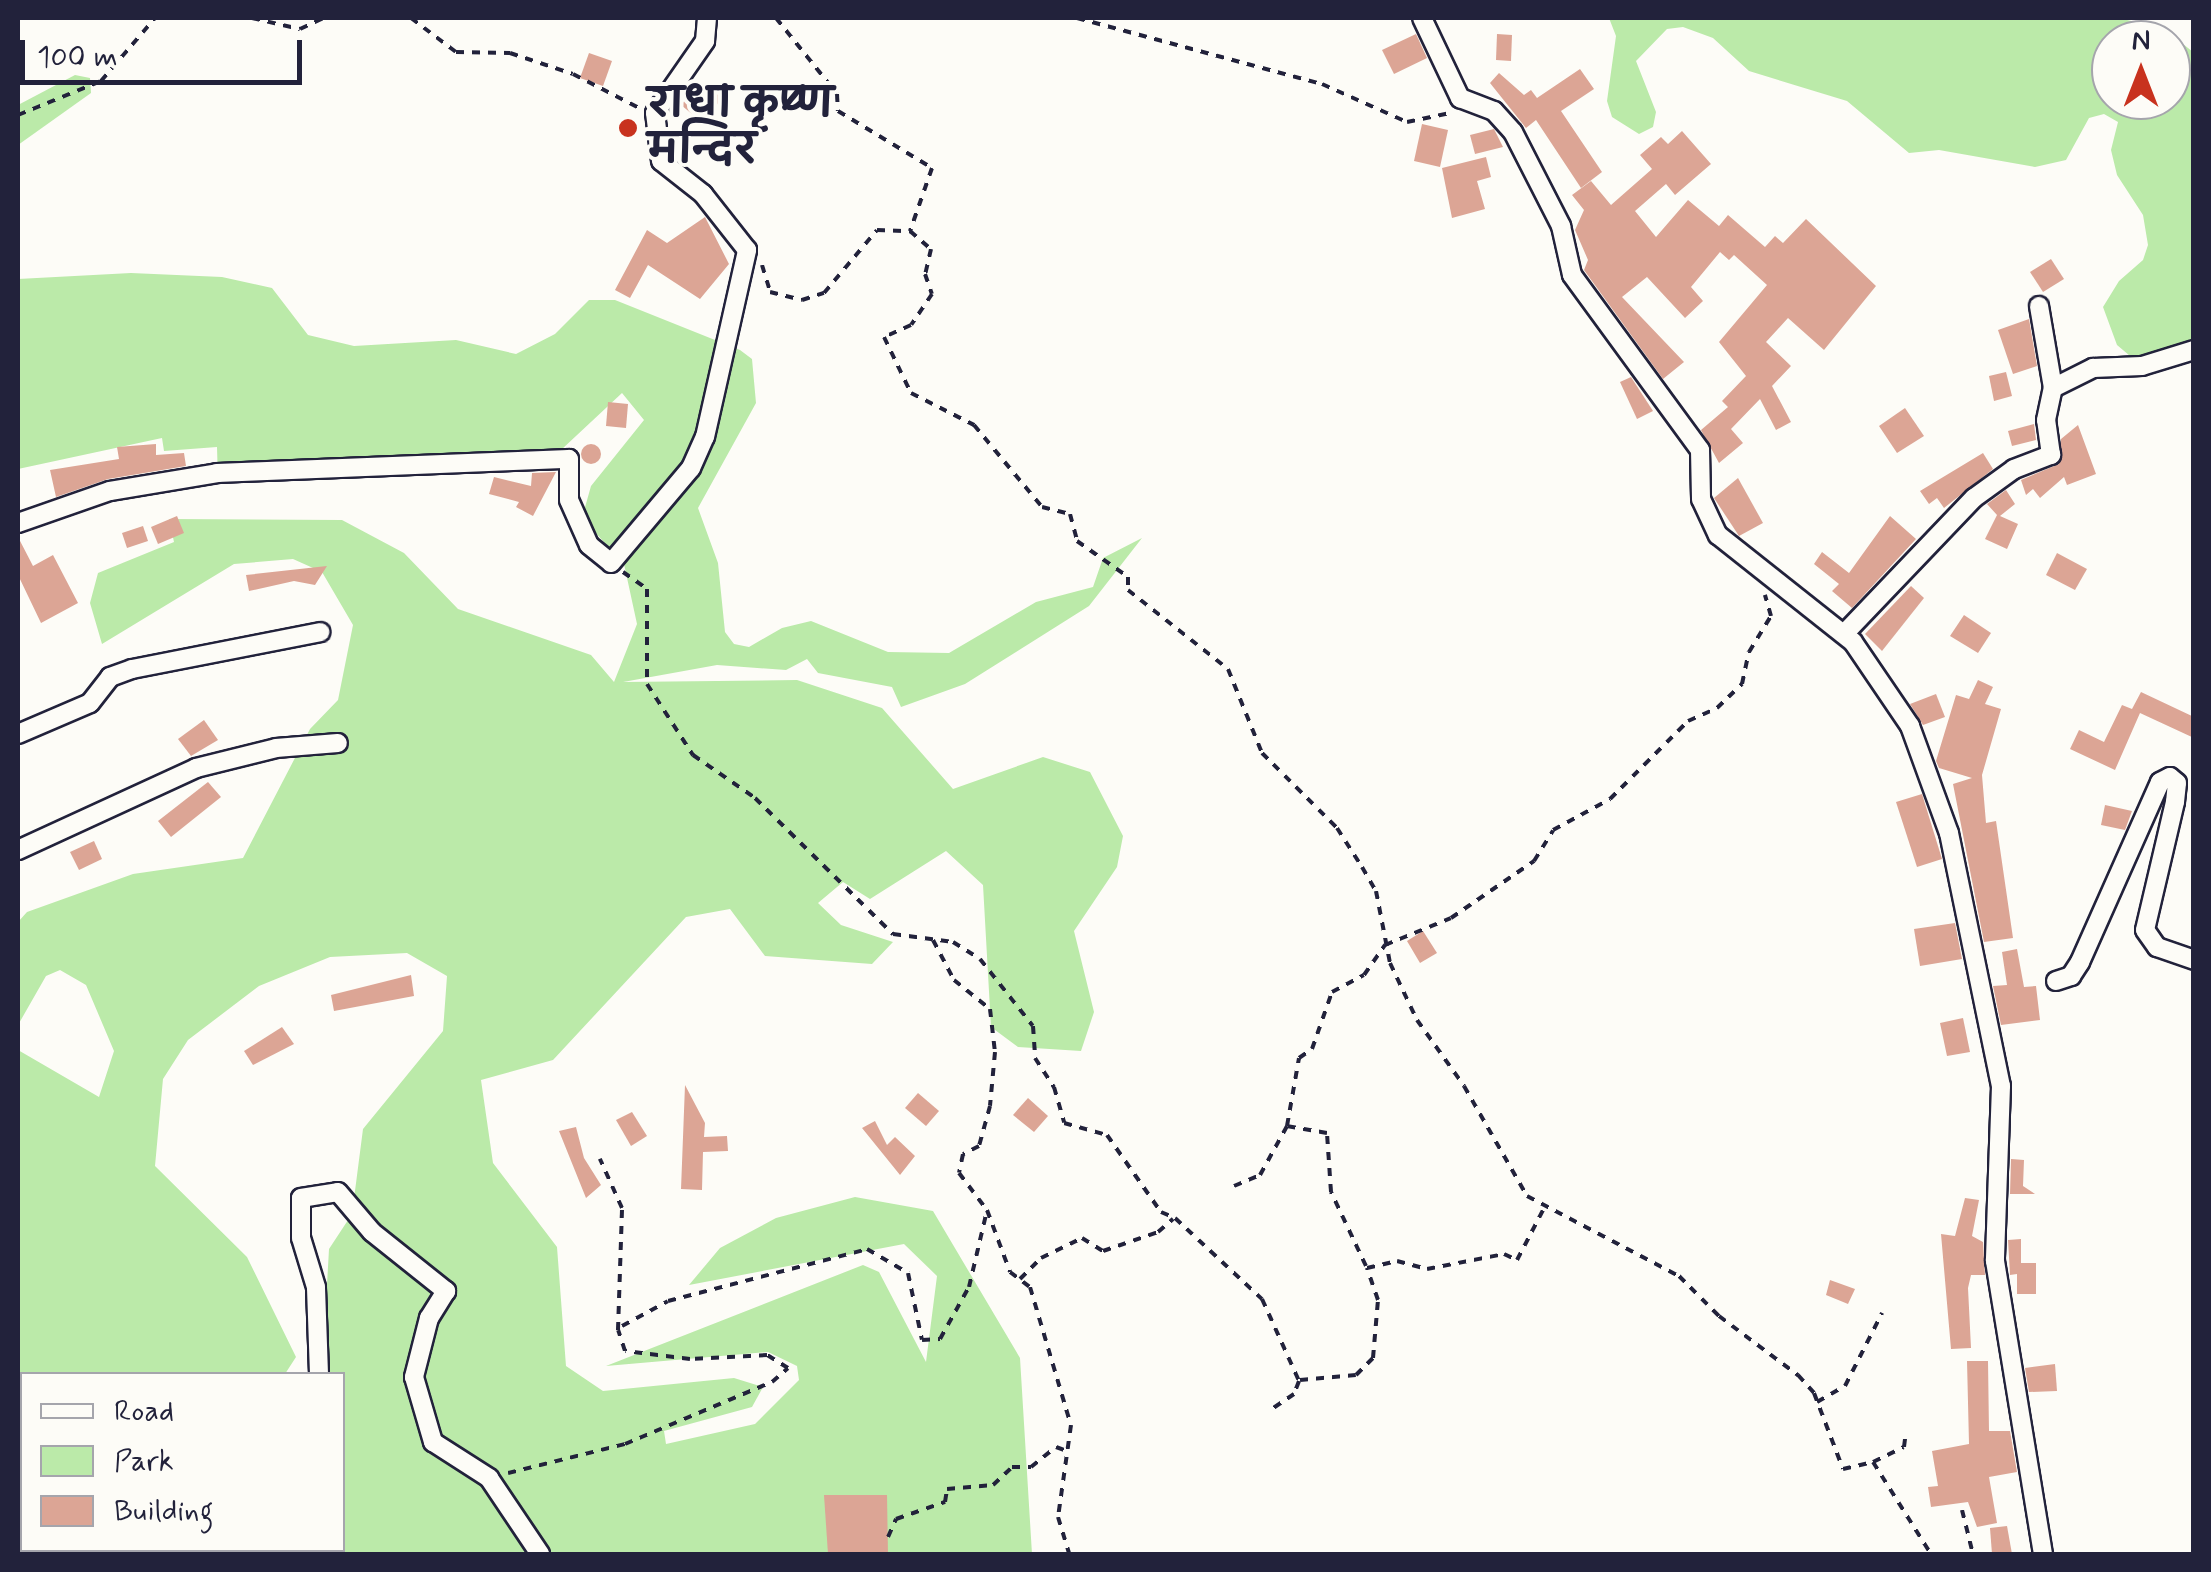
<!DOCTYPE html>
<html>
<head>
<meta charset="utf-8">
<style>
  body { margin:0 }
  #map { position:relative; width:2211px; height:1572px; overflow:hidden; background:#fdfcf7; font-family:Mynerve,"Playpen Sans Deva",sans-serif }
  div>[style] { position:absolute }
  .green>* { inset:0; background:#bbeaa9 }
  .building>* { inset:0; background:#dca595 }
  .round { border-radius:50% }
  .path>* { height:4px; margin-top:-2px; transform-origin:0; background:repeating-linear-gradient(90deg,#22223b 0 8px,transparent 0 16px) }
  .roads { filter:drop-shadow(2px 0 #22223b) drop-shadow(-2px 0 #22223b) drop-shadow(0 2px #22223b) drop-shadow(0 -2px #22223b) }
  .minor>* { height:18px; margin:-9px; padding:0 9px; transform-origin:9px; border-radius:9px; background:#fdfcf7 }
  .dots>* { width:28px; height:28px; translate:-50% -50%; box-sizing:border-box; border:5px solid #fdfcf7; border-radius:50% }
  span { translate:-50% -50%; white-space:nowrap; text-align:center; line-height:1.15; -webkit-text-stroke:8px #fdfcf7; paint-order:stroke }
  .poi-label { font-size:40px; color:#22223b; font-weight:700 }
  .left { translate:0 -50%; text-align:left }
  .frame { position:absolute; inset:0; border:20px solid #22223b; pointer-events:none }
  .legend { position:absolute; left:20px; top:1372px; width:325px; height:180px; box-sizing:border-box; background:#fdfcf7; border:2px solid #a5a5ac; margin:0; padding:12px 18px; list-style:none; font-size:30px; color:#22223b }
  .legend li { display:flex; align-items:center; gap:20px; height:50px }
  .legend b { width:50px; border:2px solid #a5a5ac }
  .north { position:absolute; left:2091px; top:20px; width:100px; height:100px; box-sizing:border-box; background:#fdfcf7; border:2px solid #a5a5ac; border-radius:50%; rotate:0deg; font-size:28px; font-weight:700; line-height:40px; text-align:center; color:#22223b }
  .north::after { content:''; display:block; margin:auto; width:35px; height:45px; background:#c8321e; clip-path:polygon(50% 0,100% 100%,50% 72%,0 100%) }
  .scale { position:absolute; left:20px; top:40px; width:282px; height:45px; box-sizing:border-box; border:5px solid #22223b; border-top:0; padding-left:12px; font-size:30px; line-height:35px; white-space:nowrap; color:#22223b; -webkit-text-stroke:8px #fdfcf7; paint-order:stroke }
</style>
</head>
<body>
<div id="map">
  <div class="green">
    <i style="clip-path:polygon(evenodd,1609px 18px,2118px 18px,2163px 28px,2193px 52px,2193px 361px,2142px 366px,2117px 345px,2103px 307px,2119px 281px,2143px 260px,2148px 245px,2143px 215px,2117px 175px,2111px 150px,2118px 122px,2104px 114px,2089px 118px,2066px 160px,2035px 167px,1939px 150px,1909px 153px,1847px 101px,1749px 71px,1713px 38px,1683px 27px,1667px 29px,1636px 61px,1656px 112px,1653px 127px,1639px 134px,1612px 117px,1607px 101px,1616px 36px,1609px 18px,2111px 40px,2171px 40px,2171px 100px,2111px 100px,2111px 40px)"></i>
    <i style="clip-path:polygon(75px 75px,90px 78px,91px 93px,18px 145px,18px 105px)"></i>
    <i style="clip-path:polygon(131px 273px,222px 277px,272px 288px,308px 335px,354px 346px,456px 340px,516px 354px,555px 334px,589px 300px,615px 300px,740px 350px,752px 359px,756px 403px,698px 508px,718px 563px,725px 632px,734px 644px,749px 647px,782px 628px,811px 621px,888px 652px,949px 653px,1036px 602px,1093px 587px,1103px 558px,1142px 538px,1089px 606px,965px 684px,901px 707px,892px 687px,818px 673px,807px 659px,786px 670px,717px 665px,623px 682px,797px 680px,882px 708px,953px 789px,1043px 757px,1090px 772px,1123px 836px,1117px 867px,1074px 931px,1094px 1012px,1081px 1051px,1018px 1047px,991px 1027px,983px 885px,946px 851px,870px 899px,843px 882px,818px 903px,841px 925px,893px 942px,872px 964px,765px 956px,730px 909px,686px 917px,553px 1060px,481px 1080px,493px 1163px,557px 1247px,566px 1366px,603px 1391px,734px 1378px,763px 1387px,752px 1407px,664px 1431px,666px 1444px,755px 1424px,799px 1380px,797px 1366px,768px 1352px,606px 1366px,863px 1265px,879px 1272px,926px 1362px,937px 1276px,904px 1244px,689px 1285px,720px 1248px,776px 1218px,855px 1197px,933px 1211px,1020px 1358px,1032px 1554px,328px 1554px,342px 1550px,342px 1374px,322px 1374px,329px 1249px,352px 1214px,363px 1129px,443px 1031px,447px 976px,407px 953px,330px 957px,259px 986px,188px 1040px,163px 1079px,155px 1166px,247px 1257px,296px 1357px,285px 1374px,22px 1374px,22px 1392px,18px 1386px,18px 1050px,99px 1097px,114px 1051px,86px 985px,60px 970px,46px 976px,18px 1025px,18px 922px,27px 912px,133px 874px,243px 858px,310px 729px,338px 700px,353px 625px,322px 572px,293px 559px,234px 564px,102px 644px,90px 603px,98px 573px,174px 542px,169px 519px,342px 520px,404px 553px,458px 609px,591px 655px,614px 682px,637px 624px,624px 564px,582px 518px,591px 486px,644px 420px,622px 393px,561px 450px,493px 470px,218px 483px,217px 447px,164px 451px,162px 438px,18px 469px,18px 279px)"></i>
    <i style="clip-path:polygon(80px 1550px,210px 1550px,207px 1554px)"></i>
  </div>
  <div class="building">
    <i style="clip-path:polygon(1416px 34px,1427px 58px,1394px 74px,1382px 50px)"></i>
    <i style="clip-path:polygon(1497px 34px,1512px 35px,1511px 61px,1496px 60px)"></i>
    <i style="clip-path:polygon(589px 53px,612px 61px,603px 86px,580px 78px)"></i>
    <i style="clip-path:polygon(1580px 69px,1594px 89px,1561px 111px,1602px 172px,1581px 188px,1536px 120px,1526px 128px,1490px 83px,1499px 73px,1524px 95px,1531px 90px,1537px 98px)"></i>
    <i style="clip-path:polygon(701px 81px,722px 98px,703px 123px,681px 105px)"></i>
    <i style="clip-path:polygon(1422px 124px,1448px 130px,1440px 167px,1414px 161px)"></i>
    <i style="clip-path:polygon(1494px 129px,1503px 147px,1475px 154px,1470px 135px)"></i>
    <i style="clip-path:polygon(1682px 131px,1711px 164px,1675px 195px,1666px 184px,1635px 211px,1656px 237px,1688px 200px,1719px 226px,1728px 215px,1765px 247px,1775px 236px,1783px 243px,1806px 219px,1876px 286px,1824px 350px,1788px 318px,1766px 342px,1791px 366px,1772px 386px,1791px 422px,1776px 430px,1760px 399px,1731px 429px,1743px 443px,1719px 463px,1701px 430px,1728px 407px,1722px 401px,1746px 376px,1719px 342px,1767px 285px,1734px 255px,1729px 260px,1720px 252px,1691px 287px,1703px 301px,1685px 318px,1647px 277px,1622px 297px,1684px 362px,1663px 379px,1584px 270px,1588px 260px,1575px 230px,1584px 210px,1572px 195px,1591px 181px,1611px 205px,1652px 169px,1640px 155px,1661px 137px,1668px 144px)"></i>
    <i style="clip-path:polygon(1486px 157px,1491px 177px,1477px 181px,1485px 209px,1452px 218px,1442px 168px)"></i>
    <i style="clip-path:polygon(705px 217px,729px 264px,700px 299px,648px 265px,630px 298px,615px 290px,647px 230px,667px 243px)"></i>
    <i style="clip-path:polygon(2051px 259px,2064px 279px,2043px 292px,2030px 272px)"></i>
    <i style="clip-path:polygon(2029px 319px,2037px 366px,2013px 374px,1998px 330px)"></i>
    <i style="clip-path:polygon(2006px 372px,2012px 396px,1994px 401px,1989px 376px)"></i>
    <i style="clip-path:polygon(1631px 377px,1653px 411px,1637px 419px,1620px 382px)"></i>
    <i style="clip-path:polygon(608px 402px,628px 404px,626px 428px,606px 426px)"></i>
    <i style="clip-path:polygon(1905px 408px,1924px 436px,1897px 453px,1879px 426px)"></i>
    <i style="clip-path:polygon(2034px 424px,2036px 440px,2012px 446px,2008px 431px)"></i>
    <i style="clip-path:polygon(2078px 425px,2096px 474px,2067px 485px,2064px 477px,2040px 498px,2033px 489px,2026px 495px,2021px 480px,2059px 464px,2061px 439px)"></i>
    <i class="round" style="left:581px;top:444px;width:20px;height:20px"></i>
    <i style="clip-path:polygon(156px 444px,156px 455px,184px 453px,186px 466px,108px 479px,56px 497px,50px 470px,119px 459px,117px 447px)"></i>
    <i style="clip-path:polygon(1983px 453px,1993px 469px,1944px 508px,1937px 498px,1929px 504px,1920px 491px)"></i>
    <i style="clip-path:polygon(556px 472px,533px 516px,516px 507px,519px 502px,489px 494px,494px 477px,531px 486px,532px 473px)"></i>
    <i style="clip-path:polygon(1738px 478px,1763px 523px,1739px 536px,1714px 498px)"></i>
    <i style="clip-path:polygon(2006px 490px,2015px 504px,2000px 516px,2018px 524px,2007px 549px,1985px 539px,1997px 515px,1987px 504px)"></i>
    <i style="clip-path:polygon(177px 516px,184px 533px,158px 544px,151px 527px)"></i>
    <i style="clip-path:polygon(1890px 516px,1916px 539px,1852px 608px,1832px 591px,1839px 584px,1814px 564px,1822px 552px,1849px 573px)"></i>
    <i style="clip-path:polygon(143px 526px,148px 541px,127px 548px,122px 533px)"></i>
    <i style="clip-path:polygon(18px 537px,33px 566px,53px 555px,78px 603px,41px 623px,18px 575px)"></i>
    <i style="clip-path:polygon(2057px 553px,2087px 569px,2075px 590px,2046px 575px)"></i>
    <i style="clip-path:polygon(327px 566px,315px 585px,294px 581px,249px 591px,246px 575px)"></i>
    <i style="clip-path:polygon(1911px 586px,1924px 598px,1882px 651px,1865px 634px)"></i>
    <i style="clip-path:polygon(1964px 615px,1991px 633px,1978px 653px,1950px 636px)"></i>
    <i style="clip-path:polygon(1978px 680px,1993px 687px,1985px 704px,2001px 709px,1982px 775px,1986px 823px,1996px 821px,2013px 938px,1984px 942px,1953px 784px,1972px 778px,1939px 768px,1936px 761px,1956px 695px,1969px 699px)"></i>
    <i style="clip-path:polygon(2141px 692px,2194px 717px,2194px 738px,2140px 713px,2115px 770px,2070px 749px,2079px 730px,2104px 742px,2122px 705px,2132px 709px)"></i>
    <i style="clip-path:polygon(1936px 694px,1945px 717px,1923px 725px,1910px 704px)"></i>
    <i style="clip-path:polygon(204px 720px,218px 740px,191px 756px,178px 739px)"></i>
    <i style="clip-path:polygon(208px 782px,221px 797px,171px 837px,158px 821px)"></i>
    <i style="clip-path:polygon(1922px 794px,1942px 859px,1917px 867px,1896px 802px)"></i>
    <i style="clip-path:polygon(2105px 805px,2132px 811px,2125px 830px,2101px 825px)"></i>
    <i style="clip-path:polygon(94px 841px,102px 859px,79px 870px,70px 852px)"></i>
    <i style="clip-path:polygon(1955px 923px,1962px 959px,1920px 966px,1914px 929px)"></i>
    <i style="clip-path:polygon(1423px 931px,1437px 953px,1420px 963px,1407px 941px)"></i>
    <i style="clip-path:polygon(2017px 949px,2024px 987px,2036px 986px,2040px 1020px,2001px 1025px,1993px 986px,2007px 985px,2002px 952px)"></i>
    <i style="clip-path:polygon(411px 975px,414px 996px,334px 1011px,331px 995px)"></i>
    <i style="clip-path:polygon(1963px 1018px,1970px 1052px,1947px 1056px,1940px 1023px)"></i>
    <i style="clip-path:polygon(282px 1027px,294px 1044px,253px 1065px,244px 1051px)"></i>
    <i style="clip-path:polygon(685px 1085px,705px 1123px,704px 1137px,727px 1136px,728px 1151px,703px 1152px,702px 1190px,681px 1189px)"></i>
    <i style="clip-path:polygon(918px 1093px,939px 1111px,926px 1126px,905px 1108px)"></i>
    <i style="clip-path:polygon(1028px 1098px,1048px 1116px,1034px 1132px,1013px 1115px)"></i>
    <i style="clip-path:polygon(632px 1112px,647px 1136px,631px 1146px,616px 1120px)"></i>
    <i style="clip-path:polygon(875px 1121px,887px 1145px,895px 1137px,915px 1156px,900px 1175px,862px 1128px)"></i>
    <i style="clip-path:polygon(576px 1127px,584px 1158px,601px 1185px,586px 1198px,559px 1131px)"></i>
    <i style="clip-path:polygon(2011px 1159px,2024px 1160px,2023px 1186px,2035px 1194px,2010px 1194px)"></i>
    <i style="clip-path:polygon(1965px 1198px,1979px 1200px,1972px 1236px,1983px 1242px,1985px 1275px,1971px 1275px,1968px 1288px,1971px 1348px,1951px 1349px,1941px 1234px,1955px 1236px)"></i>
    <i style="clip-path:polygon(2021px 1239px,2021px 1263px,2036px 1263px,2036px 1294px,2017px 1294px,2017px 1274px,2010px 1275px,2008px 1240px)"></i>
    <i style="clip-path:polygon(1830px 1280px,1855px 1289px,1848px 1304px,1826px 1295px)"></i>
    <i style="clip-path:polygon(1967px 1361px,1988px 1361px,1989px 1431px,2010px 1431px,2017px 1472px,1989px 1477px,1997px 1523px,1977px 1527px,1968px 1502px,1931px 1507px,1928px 1487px,1938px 1486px,1932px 1451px,1969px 1444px)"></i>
    <i style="clip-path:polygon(2055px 1364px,2057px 1391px,2029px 1392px,2025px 1368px)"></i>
    <i style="clip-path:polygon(824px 1495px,887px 1495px,888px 1554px,828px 1554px)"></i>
    <i style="clip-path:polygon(2007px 1526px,2012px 1554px,1992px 1554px,1990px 1528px)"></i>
  </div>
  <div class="path">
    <i style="left:252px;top:18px;width:49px;rotate:12.9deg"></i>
    <i style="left:300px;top:29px;width:26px;rotate:-25deg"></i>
    <i style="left:411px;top:18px;width:56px;rotate:37.1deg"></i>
    <i style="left:456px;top:52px;width:54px;rotate:1.1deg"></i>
    <i style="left:510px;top:53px;width:66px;rotate:18.4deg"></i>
    <i style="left:573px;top:74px;width:76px;rotate:27.2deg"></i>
    <i style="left:776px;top:18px;width:97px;rotate:51.2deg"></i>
    <i style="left:837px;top:94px;width:17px;rotate:87deg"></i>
    <i style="left:838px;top:111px;width:110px;rotate:31.2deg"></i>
    <i style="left:932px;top:168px;width:67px;rotate:109.2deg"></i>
    <i style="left:910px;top:231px;width:28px;rotate:41deg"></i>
    <i style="left:931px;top:249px;width:26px;rotate:103deg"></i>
    <i style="left:925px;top:274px;width:21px;rotate:71deg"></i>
    <i style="left:932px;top:294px;width:37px;rotate:124deg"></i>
    <i style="left:911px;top:325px;width:30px;rotate:156deg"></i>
    <i style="left:884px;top:337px;width:62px;rotate:64.3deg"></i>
    <i style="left:911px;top:393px;width:71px;rotate:26.9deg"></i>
    <i style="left:974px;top:425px;width:107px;rotate:50.3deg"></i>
    <i style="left:1042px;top:507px;width:29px;rotate:14deg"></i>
    <i style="left:1070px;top:514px;width:28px;rotate:75deg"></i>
    <i style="left:1077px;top:541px;width:62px;rotate:35.2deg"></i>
    <i style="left:1128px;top:577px;width:13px;rotate:90deg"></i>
    <i style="left:1128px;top:590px;width:127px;rotate:38.3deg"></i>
    <i style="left:1228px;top:669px;width:91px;rotate:68deg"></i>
    <i style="left:1262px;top:753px;width:106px;rotate:45deg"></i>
    <i style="left:1337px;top:828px;width:46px;rotate:57.3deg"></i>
    <i style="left:1362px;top:867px;width:28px;rotate:60deg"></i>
    <i style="left:1376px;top:891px;width:73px;rotate:79deg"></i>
    <i style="left:1390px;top:963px;width:63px;rotate:64.7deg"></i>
    <i style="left:1417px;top:1020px;width:81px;rotate:54.5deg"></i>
    <i style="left:1464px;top:1086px;width:127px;rotate:60.2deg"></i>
    <i style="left:1527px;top:1196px;width:172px;rotate:27.8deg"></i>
    <i style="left:1679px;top:1276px;width:57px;rotate:45deg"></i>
    <i style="left:1719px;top:1316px;width:99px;rotate:36.8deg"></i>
    <i style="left:1798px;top:1375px;width:24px;rotate:48deg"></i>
    <i style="left:1814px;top:1393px;width:81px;rotate:69.1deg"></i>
    <i style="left:1843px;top:1469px;width:31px;rotate:-13deg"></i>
    <i style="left:1873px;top:1462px;width:109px;rotate:57.8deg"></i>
    <i style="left:1077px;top:18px;width:254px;rotate:15.1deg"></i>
    <i style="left:1322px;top:84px;width:93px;rotate:24.1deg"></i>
    <i style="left:1407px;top:122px;width:44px;rotate:-11.8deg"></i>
    <i style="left:18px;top:115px;width:90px;rotate:-22.3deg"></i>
    <i style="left:101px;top:81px;width:83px;rotate:-49.4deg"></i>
    <i style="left:762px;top:265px;width:28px;rotate:73deg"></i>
    <i style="left:770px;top:292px;width:33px;rotate:14deg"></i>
    <i style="left:802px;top:300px;width:23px;rotate:-18deg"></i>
    <i style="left:824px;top:293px;width:82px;rotate:-49.9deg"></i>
    <i style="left:877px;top:230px;width:33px;rotate:2deg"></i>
    <i style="left:623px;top:572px;width:29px;rotate:35deg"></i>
    <i style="left:647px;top:589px;width:95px;rotate:90deg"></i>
    <i style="left:647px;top:684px;width:85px;rotate:57.1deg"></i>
    <i style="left:693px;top:755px;width:75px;rotate:34.7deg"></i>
    <i style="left:755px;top:798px;width:194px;rotate:44.6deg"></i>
    <i style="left:893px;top:934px;width:61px;rotate:7.6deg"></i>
    <i style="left:953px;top:942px;width:32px;rotate:32deg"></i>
    <i style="left:980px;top:959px;width:85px;rotate:51.7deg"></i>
    <i style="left:1033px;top:1026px;width:32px;rotate:86deg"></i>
    <i style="left:1035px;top:1058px;width:35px;rotate:57deg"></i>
    <i style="left:1054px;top:1087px;width:37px;rotate:74deg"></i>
    <i style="left:1064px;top:1123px;width:45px;rotate:15.6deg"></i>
    <i style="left:1107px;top:1135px;width:94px;rotate:55deg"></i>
    <i style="left:1161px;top:1212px;width:15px;rotate:23deg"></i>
    <i style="left:1175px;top:1218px;width:119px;rotate:43deg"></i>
    <i style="left:1262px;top:1299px;width:90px;rotate:65.7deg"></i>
    <i style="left:1299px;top:1381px;width:14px;rotate:111deg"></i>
    <i style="left:1294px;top:1394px;width:25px;rotate:146deg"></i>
    <i style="left:933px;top:940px;width:45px;rotate:62.3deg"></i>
    <i style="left:954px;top:980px;width:46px;rotate:38.9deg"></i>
    <i style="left:990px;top:1009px;width:43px;rotate:83.4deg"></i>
    <i style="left:995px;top:1052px;width:54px;rotate:95.3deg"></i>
    <i style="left:990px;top:1106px;width:41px;rotate:105.4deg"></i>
    <i style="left:979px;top:1146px;width:18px;rotate:153deg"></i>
    <i style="left:963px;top:1154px;width:19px;rotate:102deg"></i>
    <i style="left:959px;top:1173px;width:46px;rotate:52.9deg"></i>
    <i style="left:1234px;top:1186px;width:28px;rotate:-23deg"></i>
    <i style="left:1260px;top:1175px;width:56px;rotate:-61.1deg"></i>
    <i style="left:1366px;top:1266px;width:82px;rotate:-115.3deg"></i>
    <i style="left:1331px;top:1192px;width:59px;rotate:-93.9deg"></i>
    <i style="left:1327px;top:1133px;width:41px;rotate:-170.1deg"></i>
    <i style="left:1287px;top:1126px;width:69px;rotate:-80deg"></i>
    <i style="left:1299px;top:1058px;width:16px;rotate:-35deg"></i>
    <i style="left:1312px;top:1049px;width:60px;rotate:-70.7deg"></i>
    <i style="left:1332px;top:992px;width:36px;rotate:-28deg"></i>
    <i style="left:1364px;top:975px;width:37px;rotate:-55deg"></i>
    <i style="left:1385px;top:945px;width:71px;rotate:-22.2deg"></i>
    <i style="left:1451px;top:918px;width:101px;rotate:-34.5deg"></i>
    <i style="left:1534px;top:861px;width:36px;rotate:-58deg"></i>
    <i style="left:1553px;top:830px;width:65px;rotate:-28.5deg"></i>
    <i style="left:1610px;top:799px;width:110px;rotate:-45deg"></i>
    <i style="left:1688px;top:721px;width:32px;rotate:-24deg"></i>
    <i style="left:1717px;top:708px;width:35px;rotate:-44deg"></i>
    <i style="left:1742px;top:684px;width:33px;rotate:-78deg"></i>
    <i style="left:1749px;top:652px;width:42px;rotate:-58.6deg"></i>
    <i style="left:1771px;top:616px;width:22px;rotate:-106deg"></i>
    <i style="left:1020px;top:1279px;width:30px;rotate:-45deg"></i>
    <i style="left:1041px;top:1258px;width:46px;rotate:-26deg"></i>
    <i style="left:1082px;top:1238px;width:25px;rotate:32deg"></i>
    <i style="left:1103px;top:1251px;width:58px;rotate:-19.1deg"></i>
    <i style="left:1158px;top:1232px;width:20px;rotate:-41deg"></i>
    <i style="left:622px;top:1326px;width:52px;rotate:-28.5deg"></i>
    <i style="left:668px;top:1301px;width:206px;rotate:-14.6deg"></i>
    <i style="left:867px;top:1249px;width:48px;rotate:30.3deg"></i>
    <i style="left:908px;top:1273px;width:68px;rotate:78.2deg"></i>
    <i style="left:922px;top:1340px;width:18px;rotate:-3deg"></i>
    <i style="left:940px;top:1339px;width:60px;rotate:-60.9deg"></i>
    <i style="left:969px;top:1287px;width:79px;rotate:-76.8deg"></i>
    <i style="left:987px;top:1210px;width:66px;rotate:69.6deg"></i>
    <i style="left:1010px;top:1272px;width:25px;rotate:37deg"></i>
    <i style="left:1030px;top:1287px;width:144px;rotate:73.5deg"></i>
    <i style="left:1071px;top:1425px;width:93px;rotate:98deg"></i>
    <i style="left:1058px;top:1517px;width:39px;rotate:73deg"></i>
    <i style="left:1300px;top:1380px;width:56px;rotate:-5.1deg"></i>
    <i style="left:1356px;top:1375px;width:24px;rotate:-45deg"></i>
    <i style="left:1373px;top:1358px;width:58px;rotate:-85.1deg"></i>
    <i style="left:1378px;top:1300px;width:34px;rotate:-109deg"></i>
    <i style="left:1367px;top:1268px;width:31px;rotate:-13deg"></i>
    <i style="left:1397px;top:1261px;width:31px;rotate:15deg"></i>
    <i style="left:1427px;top:1269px;width:78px;rotate:-11deg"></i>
    <i style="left:1504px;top:1254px;width:14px;rotate:25deg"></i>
    <i style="left:1517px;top:1260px;width:56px;rotate:-62.5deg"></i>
    <i style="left:1817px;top:1402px;width:32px;rotate:-30deg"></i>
    <i style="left:1845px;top:1386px;width:82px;rotate:-63.1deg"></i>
    <i style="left:1873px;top:1462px;width:34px;rotate:-26deg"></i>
    <i style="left:1904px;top:1447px;width:16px;rotate:-83deg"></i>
    <i style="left:508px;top:1473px;width:121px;rotate:-13.9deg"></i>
    <i style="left:625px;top:1444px;width:160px;rotate:-22.9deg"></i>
    <i style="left:772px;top:1382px;width:21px;rotate:-41deg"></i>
    <i style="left:788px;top:1368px;width:25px;rotate:-148deg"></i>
    <i style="left:767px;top:1355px;width:77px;rotate:177deg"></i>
    <i style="left:690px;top:1359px;width:65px;rotate:-173deg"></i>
    <i style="left:625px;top:1351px;width:22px;rotate:-108deg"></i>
    <i style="left:618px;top:1330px;width:122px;rotate:-88.1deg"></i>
    <i style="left:622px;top:1208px;width:54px;rotate:-114.2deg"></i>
    <i style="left:1962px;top:1510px;width:45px;rotate:76deg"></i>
    <i style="left:888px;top:1537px;width:20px;rotate:-66deg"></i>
    <i style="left:896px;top:1519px;width:52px;rotate:-19.1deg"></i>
    <i style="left:945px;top:1502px;width:13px;rotate:-81deg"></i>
    <i style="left:947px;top:1489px;width:46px;rotate:-5deg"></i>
    <i style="left:993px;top:1485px;width:26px;rotate:-43deg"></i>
    <i style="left:1012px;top:1467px;width:19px"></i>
    <i style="left:1031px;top:1467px;width:32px;rotate:-39deg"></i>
    <i style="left:1056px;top:1447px;width:12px;rotate:20deg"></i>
  </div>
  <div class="roads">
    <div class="minor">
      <i style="left:1422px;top:18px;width:89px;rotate:64.6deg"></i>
      <i style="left:1460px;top:98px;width:36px;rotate:21deg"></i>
      <i style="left:1494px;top:111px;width:28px;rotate:48deg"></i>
      <i style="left:1513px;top:132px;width:106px;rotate:62.9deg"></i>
      <i style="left:1561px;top:226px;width:50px;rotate:77.3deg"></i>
      <i style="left:1572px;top:275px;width:217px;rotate:53.8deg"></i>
      <i style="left:1700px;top:450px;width:49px;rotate:88.8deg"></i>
      <i style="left:1701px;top:499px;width:40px;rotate:65deg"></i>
      <i style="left:1718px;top:535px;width:172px;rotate:38.4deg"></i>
      <i style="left:1853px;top:642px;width:102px;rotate:55.8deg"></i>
      <i style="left:1910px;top:726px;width:114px;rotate:70deg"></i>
      <i style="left:1949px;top:833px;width:258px;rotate:78.4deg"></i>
      <i style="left:2001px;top:1086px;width:175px;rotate:92deg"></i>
      <i style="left:1995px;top:1261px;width:297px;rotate:80.7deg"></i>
      <i style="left:2039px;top:306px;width:83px;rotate:80.3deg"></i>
      <i style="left:18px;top:523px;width:97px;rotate:-19.2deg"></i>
      <i style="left:110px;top:491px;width:109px;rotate:-9.5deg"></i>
      <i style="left:217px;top:473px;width:352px;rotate:-2.3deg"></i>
      <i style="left:569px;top:459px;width:41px;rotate:90deg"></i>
      <i style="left:569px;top:500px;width:49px;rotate:66deg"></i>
      <i style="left:589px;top:545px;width:28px;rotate:39deg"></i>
      <i style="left:611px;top:563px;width:124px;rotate:-49.9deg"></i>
      <i style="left:691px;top:468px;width:34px;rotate:-66deg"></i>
      <i style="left:705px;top:437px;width:192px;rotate:-77.3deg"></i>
      <i style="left:747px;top:250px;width:71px;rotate:-128.2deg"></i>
      <i style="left:703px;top:194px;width:53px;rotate:-141.8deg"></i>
      <i style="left:661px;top:161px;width:48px;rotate:-97.1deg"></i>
      <i style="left:655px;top:113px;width:88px;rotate:-55.2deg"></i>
      <i style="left:705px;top:41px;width:23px;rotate:-85deg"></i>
      <i style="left:1844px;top:634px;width:188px;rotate:-46.3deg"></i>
      <i style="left:1974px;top:498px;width:49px;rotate:-35.9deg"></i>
      <i style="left:2014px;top:469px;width:40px;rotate:-21deg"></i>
      <i style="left:2051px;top:455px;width:35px;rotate:-98deg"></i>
      <i style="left:2046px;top:420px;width:33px;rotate:-78deg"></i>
      <i style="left:2053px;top:388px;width:45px;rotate:-26.6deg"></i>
      <i style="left:2093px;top:368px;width:49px;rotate:-2.3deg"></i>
      <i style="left:2142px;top:366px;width:54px;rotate:-17.1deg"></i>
      <i style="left:18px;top:734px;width:78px;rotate:-23.3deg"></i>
      <i style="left:90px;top:703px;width:33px;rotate:-52deg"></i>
      <i style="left:110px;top:677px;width:23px;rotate:-20deg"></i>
      <i style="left:132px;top:669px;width:192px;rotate:-11.1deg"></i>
      <i style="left:18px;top:850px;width:196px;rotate:-24.7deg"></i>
      <i style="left:196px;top:768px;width:82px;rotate:-14deg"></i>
      <i style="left:276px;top:748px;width:62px;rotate:-4.6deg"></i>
      <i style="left:2056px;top:981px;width:16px;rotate:-18deg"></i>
      <i style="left:2071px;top:976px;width:17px;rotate:-57deg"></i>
      <i style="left:2080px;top:962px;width:197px;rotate:-66deg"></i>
      <i style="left:2160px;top:782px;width:11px;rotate:-27deg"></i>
      <i style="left:2170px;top:777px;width:9px;rotate:41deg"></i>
      <i style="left:2177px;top:783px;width:19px;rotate:96deg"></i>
      <i style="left:2175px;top:802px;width:131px;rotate:103.2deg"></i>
      <i style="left:2145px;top:930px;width:21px;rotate:55deg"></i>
      <i style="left:2157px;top:947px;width:39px;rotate:19deg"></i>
      <i style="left:319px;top:1374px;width:87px;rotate:-92deg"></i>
      <i style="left:316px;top:1287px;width:51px;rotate:-107deg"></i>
      <i style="left:301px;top:1238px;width:40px;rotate:-90deg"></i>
      <i style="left:301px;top:1198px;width:37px;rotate:-9deg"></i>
      <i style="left:338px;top:1192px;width:52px;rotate:49.6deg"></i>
      <i style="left:372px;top:1232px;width:95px;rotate:38.6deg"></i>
      <i style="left:446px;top:1291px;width:32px;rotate:122deg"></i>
      <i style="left:429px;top:1318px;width:61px;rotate:104.3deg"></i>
      <i style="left:414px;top:1377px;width:68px;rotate:73.7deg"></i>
      <i style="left:433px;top:1442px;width:67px;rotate:32.7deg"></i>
      <i style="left:489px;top:1478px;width:92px;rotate:56.1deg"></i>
      <i style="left:229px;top:1554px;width:7px;rotate:-34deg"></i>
    </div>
  </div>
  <div class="dots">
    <i style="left:628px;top:128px;background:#c8321e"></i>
  </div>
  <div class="poi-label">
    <span class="left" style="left:648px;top:128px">राधा कृष्ण<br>मन्दिर</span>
  </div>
  <div class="frame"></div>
  <ul class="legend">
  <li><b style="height:12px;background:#fdfcf7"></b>Road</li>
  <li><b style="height:28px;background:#bbeaa9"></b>Park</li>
  <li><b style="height:28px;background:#dca595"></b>Building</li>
  </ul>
  <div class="north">N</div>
  <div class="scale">100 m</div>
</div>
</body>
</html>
